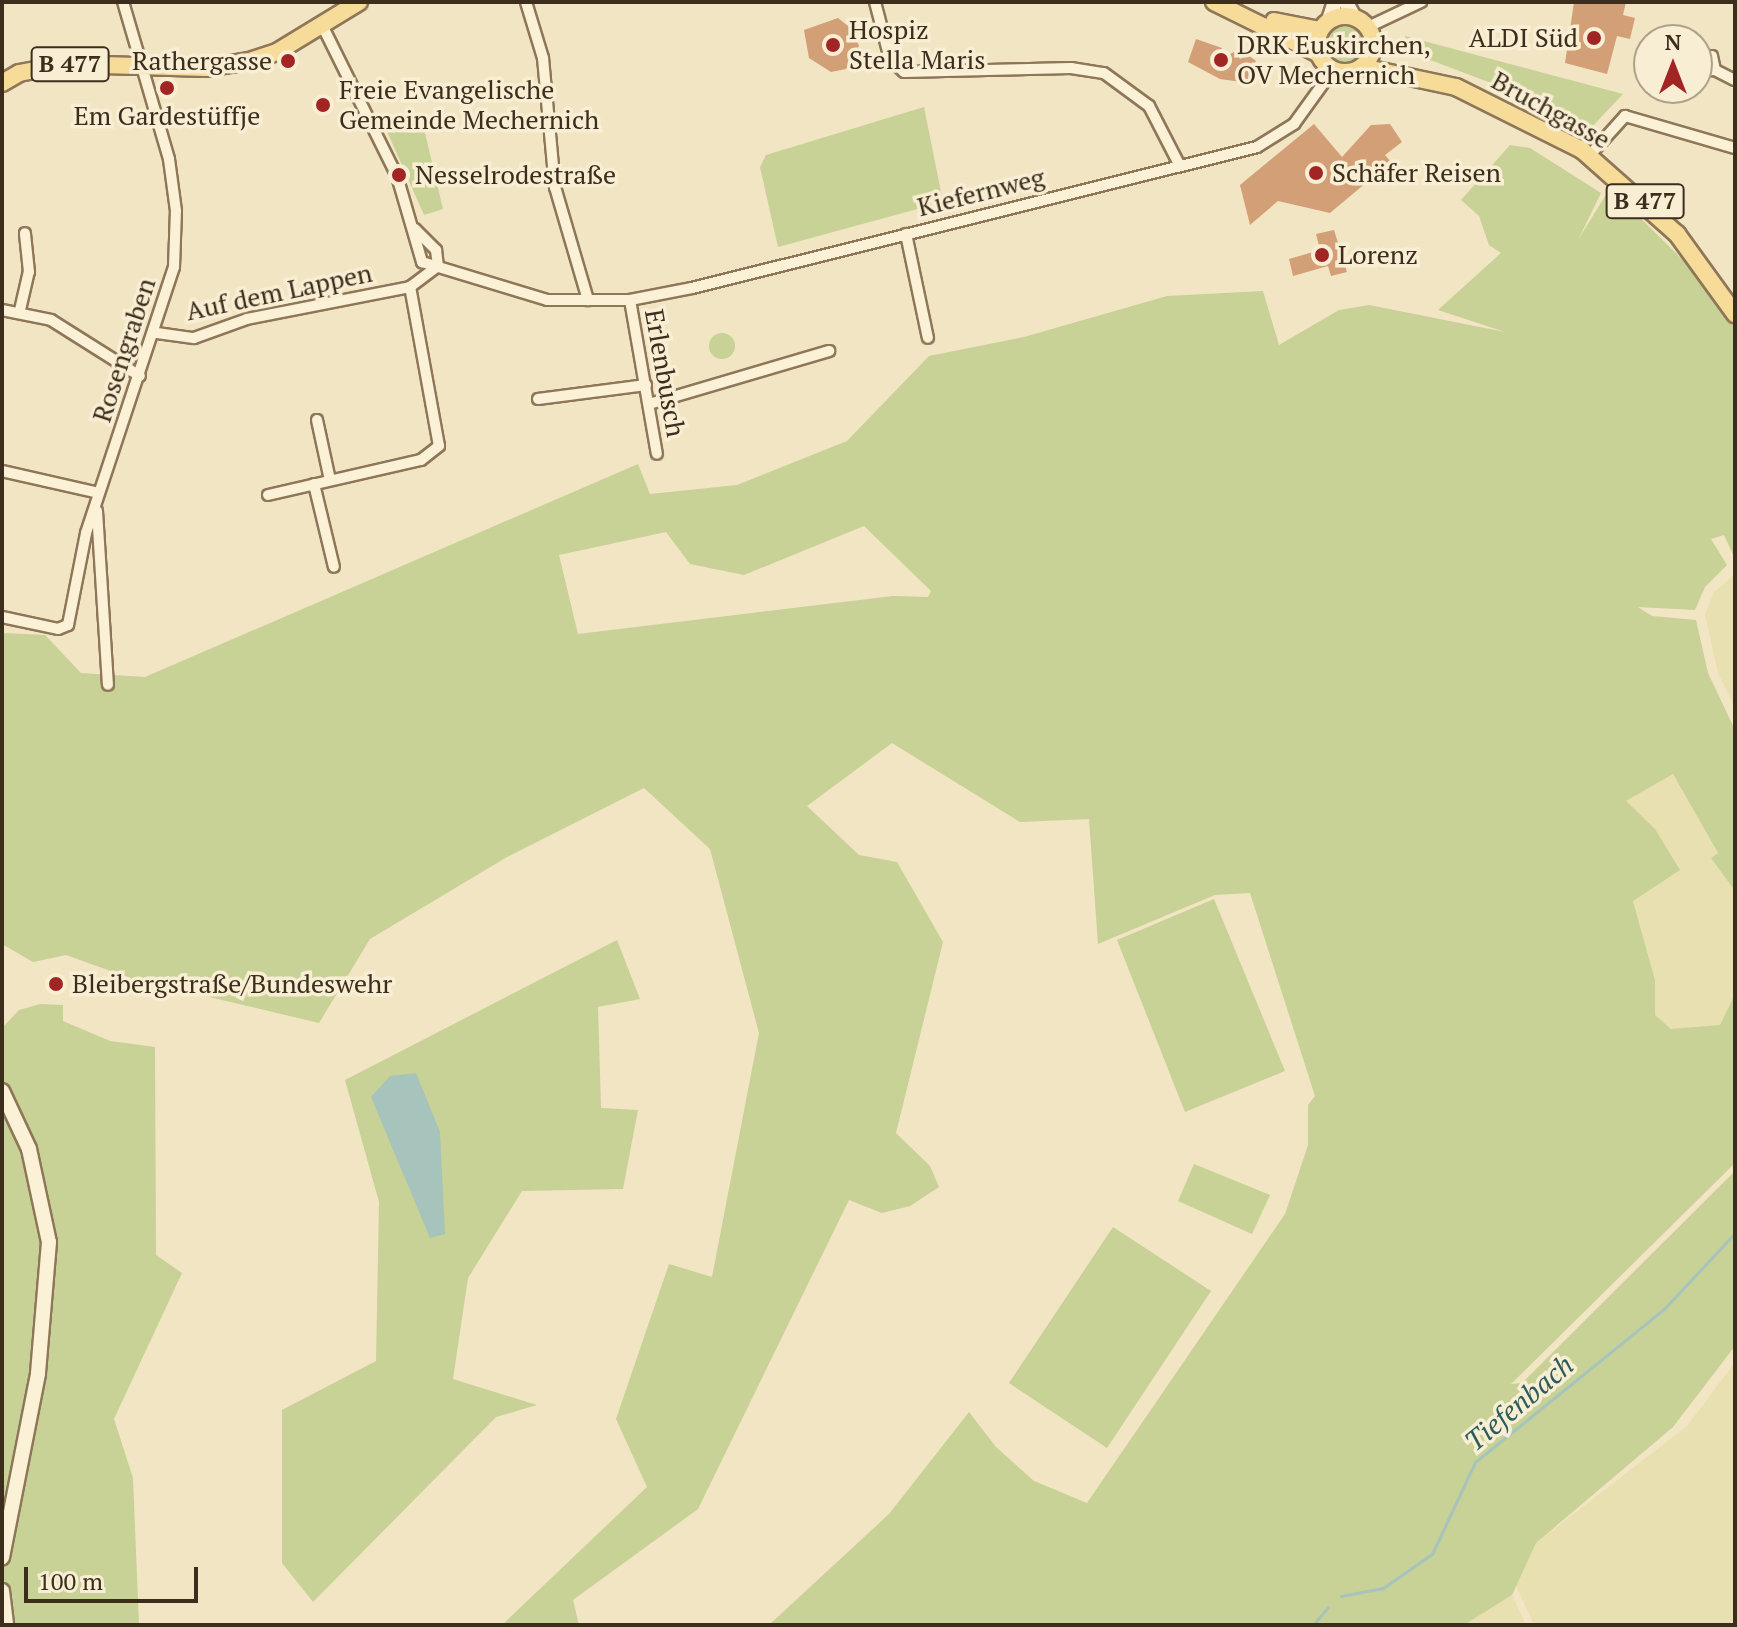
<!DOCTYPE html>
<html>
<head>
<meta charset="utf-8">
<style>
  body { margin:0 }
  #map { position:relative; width:1737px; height:1627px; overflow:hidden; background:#f2e5c3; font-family:"PT Serif",serif }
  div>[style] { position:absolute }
  .farmland>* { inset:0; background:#e8e0b0 }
  .green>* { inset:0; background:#c8d196 }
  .round { border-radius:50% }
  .water>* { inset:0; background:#a6c4bc }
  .stream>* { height:3px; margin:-1.5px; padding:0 1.5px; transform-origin:1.5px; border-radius:1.5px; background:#a6c4bc }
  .building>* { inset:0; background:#d39f76 }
  .roads { filter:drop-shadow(2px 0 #8e7658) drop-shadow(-2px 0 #8e7658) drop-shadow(0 2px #8e7658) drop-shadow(0 -2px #8e7658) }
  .street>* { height:10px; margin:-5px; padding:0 5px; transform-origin:5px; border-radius:5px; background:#fbf1d7 }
  .secondary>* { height:14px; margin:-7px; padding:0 7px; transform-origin:7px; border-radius:7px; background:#fbf1d7 }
  .primary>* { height:16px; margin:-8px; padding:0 8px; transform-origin:8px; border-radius:8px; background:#f7dc99 }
  .primary>.ring { margin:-8px; padding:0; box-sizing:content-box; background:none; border:16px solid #f7dc99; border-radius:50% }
  .dots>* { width:22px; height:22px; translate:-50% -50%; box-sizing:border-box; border:4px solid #f8eed3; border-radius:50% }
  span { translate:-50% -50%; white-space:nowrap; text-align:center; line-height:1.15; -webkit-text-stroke:7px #f8eed3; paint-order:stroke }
  .shield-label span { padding:2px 6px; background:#f8eed3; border:2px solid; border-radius:6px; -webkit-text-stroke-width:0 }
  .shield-label { font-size:24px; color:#3c2d1d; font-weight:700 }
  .poi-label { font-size:26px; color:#3c2d1d }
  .left { translate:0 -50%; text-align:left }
  .right { translate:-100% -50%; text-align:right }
  .street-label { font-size:26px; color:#3c2d1d }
  .water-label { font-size:28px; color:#2c5d5b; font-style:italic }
  .frame { position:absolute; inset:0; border:4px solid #3c2d1d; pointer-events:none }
  .north { position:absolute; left:1633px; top:24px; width:80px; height:80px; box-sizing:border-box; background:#f8eed3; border:2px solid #ada18a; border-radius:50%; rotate:0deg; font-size:22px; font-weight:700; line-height:32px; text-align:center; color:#3c2d1d }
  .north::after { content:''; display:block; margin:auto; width:28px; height:36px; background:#a12523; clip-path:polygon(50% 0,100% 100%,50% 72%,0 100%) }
  .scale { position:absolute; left:24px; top:1567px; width:174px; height:36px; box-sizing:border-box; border:4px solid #3c2d1d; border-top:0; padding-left:10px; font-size:24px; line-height:28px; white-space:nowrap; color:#3c2d1d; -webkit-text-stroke:6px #f8eed3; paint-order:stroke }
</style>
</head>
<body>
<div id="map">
  <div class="farmland">
    <i style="clip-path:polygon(1735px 574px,1735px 707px,1718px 673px,1705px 615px,1714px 592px)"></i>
    <i style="clip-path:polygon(1673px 774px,1718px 853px,1711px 858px,1735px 891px,1735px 994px,1720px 1025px,1695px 1029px,1671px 1029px,1655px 1015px,1655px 980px,1633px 901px,1648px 830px,1626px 801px)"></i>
    <i style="clip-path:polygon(1735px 1362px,1735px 1625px,1534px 1625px,1516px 1586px,1536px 1543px,1687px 1426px)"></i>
    <i style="clip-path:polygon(1512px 1595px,1526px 1625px,1464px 1625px)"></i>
  </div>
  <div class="green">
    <i class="round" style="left:1323px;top:22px;width:44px;height:44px"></i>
    <i style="clip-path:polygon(1405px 36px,1623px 94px,1588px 131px,1515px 92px,1409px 52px)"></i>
    <i style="clip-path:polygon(924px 107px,943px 202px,778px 247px,760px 167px,766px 155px)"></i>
    <i style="clip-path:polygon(422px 120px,443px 209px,424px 215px,386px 129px)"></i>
    <i style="clip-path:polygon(evenodd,1510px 145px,1530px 148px,1601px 193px,1578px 240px,1610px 188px,1690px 267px,1735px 324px,1735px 559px,1724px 535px,1711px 539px,1727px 565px,1705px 587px,1695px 610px,1638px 607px,1652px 616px,1696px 620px,1708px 673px,1735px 730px,1735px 891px,1711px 858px,1718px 853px,1673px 774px,1626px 801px,1655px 829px,1680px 870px,1633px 901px,1655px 980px,1655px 1015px,1671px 1029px,1720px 1025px,1735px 994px,1735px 1163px,1511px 1384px,1522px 1383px,1735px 1171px,1735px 1346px,1673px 1427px,1536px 1543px,1512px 1595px,1464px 1625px,769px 1625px,889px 1514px,969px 1412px,996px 1447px,1034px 1481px,1087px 1503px,1285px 1214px,1308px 1145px,1308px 1105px,1315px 1096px,1250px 893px,1215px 895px,1098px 944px,1089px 819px,1020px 822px,892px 743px,807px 806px,859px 855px,897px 862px,943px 942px,896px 1133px,930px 1166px,939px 1187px,910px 1206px,882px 1213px,849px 1200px,698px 1509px,573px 1600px,579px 1625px,502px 1625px,647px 1487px,616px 1419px,669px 1264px,712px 1277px,759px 1033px,710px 849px,644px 788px,507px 857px,370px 939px,319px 1023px,133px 979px,66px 955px,33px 962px,2px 944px,2px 633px,45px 635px,81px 673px,145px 677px,638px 464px,650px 494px,737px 485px,847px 441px,929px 356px,1024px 337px,1167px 296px,1263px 291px,1279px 345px,1339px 310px,1369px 305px,1505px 332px,1438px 310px,1501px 253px,1489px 245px,1479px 216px,1461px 200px,1510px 145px,864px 526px,931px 591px,928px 597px,893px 596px,578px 634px,559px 555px,666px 532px,690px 564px,744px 575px,864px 526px)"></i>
    <i class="round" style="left:709px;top:333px;width:26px;height:26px"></i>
    <i style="clip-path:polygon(1214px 899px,1285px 1071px,1185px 1112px,1117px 940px)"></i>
    <i style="clip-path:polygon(617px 940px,640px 999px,598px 1007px,601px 1108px,638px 1110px,623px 1189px,522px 1191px,468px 1278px,453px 1379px,537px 1405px,496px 1417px,313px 1602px,282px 1563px,282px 1410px,376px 1361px,379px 1202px,345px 1080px)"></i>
    <i style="clip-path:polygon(40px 1004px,63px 1005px,63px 1021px,110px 1041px,155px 1047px,156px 1255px,182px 1273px,114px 1419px,133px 1478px,139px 1625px,2px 1625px,2px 1028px,19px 1010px)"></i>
    <i style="clip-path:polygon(1194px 1164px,1270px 1195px,1252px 1234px,1178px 1201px)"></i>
    <i style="clip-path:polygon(1113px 1227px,1211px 1291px,1107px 1448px,1009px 1383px)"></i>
  </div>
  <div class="water">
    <i style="clip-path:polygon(416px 1073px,440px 1132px,445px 1234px,430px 1238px,371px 1097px,390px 1076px)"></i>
  </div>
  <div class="stream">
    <i style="left:1341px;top:1596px;width:43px;rotate:-10.8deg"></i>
    <i style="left:1383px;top:1588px;width:60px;rotate:-34.8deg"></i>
    <i style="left:1432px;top:1554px;width:102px;rotate:-64.9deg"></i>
    <i style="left:1475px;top:1462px;width:242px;rotate:-39deg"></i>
    <i style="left:1663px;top:1310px;width:105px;rotate:-46.9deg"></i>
    <i style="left:1313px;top:1625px;width:23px;rotate:-50deg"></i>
  </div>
  <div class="building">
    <i style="clip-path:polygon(1574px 2px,1626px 2px,1623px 15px,1635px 18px,1630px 39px,1617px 36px,1607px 74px,1565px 63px)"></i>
    <i style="clip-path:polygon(838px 18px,853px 30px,859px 46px,846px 69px,831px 72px,809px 58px,804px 30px)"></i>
    <i style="clip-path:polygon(1196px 39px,1222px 48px,1218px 60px,1236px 51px,1240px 59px,1248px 55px,1256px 61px,1248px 83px,1220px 79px,1188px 62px)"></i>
    <i style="clip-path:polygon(1314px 124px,1342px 157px,1371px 125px,1390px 124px,1402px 142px,1385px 155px,1391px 162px,1330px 213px,1278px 201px,1250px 225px,1240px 185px)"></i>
    <i style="clip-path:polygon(1334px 230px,1347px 272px,1331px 276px,1328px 266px,1293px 276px,1289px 259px,1320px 250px,1316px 234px)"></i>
  </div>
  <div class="roads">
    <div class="street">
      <i style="left:526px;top:2px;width:59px;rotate:73.1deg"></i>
      <i style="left:543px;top:58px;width:130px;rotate:84.7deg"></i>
      <i style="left:555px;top:187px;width:118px;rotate:73.7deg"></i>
      <i style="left:875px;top:2px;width:59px;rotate:75.3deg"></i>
      <i style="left:890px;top:59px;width:19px;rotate:43deg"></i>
      <i style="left:904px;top:72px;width:167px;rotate:-1.4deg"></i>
      <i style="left:1071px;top:68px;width:33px;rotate:9deg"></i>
      <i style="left:1104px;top:73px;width:56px;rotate:36.3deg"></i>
      <i style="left:1149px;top:106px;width:65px;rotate:62.7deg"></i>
      <i style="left:322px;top:25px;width:169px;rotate:63.6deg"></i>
      <i style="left:397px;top:176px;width:90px;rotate:73.8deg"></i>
      <i style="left:422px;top:262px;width:131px;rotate:16.9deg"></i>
      <i style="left:547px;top:300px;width:83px"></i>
      <i style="left:630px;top:300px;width:63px;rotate:-11deg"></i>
      <i style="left:692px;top:288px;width:582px;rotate:-14.01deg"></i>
      <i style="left:1257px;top:147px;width:44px;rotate:-31.9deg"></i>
      <i style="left:1294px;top:124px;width:67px;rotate:-54.2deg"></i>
      <i style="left:1368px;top:27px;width:59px;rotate:-25.3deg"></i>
      <i style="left:1697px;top:59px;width:15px;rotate:-11deg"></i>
      <i style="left:1712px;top:56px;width:14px;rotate:78deg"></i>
      <i style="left:1715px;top:70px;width:22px;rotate:27deg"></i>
      <i style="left:1697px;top:71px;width:18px;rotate:-3deg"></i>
      <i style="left:1589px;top:156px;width:54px;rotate:-48deg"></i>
      <i style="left:1625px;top:116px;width:115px;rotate:16.2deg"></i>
      <i style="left:415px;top:229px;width:30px;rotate:45deg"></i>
      <i style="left:436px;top:250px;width:16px;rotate:83deg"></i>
      <i style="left:906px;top:234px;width:106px;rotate:78.1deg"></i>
      <i style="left:630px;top:300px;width:156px;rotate:80.1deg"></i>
      <i style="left:2px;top:310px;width:50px;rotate:11.5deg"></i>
      <i style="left:51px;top:320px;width:105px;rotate:32.2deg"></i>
      <i style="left:20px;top:310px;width:39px;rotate:-77deg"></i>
      <i style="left:29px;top:272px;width:39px;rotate:-96deg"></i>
      <i style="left:157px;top:333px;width:37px;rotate:8deg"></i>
      <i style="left:194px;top:338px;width:56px;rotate:-19.7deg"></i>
      <i style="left:247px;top:319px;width:166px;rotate:-11.1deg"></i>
      <i style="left:538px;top:399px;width:109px;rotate:-7.4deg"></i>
      <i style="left:649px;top:404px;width:188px;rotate:-16.4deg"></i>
      <i style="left:317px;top:420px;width:61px;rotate:77.8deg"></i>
      <i style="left:2px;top:471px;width:99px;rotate:12.8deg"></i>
      <i style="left:314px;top:484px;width:85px;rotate:76.5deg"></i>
      <i style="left:268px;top:495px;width:157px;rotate:-12.9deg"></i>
      <i style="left:421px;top:460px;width:23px;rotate:-38deg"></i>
      <i style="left:439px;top:446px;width:162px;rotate:-100.3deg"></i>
      <i style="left:410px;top:287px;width:35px;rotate:-37deg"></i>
      <i style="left:97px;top:511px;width:174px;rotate:86.4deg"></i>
      <i style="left:2px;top:617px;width:57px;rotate:12.1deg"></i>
      <i style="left:58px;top:629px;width:11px;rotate:-22deg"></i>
      <i style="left:68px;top:625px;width:94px;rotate:-78.9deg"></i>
      <i style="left:86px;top:533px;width:280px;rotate:-71.7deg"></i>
      <i style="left:174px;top:267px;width:56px;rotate:-88deg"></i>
      <i style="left:176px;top:211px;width:52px;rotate:-97.7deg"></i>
      <i style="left:169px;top:159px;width:164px;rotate:-106.3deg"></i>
    </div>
    <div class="secondary">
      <i style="left:1346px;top:2px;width:16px;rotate:63deg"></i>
      <i style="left:1329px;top:20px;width:19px;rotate:-72deg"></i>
      <i style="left:2px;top:1091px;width:64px;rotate:65deg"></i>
      <i style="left:29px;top:1149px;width:95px;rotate:77.9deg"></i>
      <i style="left:49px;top:1242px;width:132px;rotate:94.8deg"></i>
      <i style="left:38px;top:1374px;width:187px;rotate:101.1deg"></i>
      <i style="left:2px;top:1591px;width:34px;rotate:83deg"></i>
    </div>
    <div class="primary">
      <i style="left:1214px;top:2px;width:115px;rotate:26.3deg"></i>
      <i class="ring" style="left:1317px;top:16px;width:40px;height:40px"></i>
      <i style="left:1274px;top:21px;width:47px;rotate:11.1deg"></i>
      <i style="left:1362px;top:67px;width:96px;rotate:12deg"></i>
      <i style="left:1456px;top:87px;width:141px;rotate:26.6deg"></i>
      <i style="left:1582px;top:150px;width:127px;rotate:41.5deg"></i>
      <i style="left:1677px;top:234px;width:99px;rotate:54.1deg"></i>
      <i style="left:2px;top:83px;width:20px;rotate:-30deg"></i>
      <i style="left:19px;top:73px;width:50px;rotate:-10.4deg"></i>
      <i style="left:68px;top:64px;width:138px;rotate:1.7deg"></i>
      <i style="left:206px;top:68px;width:44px;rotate:-9.2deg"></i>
      <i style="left:249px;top:61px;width:29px;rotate:-18deg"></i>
      <i style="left:277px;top:52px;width:96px;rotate:-31.4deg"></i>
    </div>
  </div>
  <div class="dots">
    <i style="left:1594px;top:38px;background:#a12523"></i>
    <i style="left:833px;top:45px;background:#a12523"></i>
    <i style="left:1221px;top:60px;background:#a12523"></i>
    <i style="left:288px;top:61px;background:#a12523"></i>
    <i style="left:167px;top:88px;background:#a12523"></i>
    <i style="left:323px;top:105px;background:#a12523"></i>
    <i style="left:1316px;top:173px;background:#a12523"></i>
    <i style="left:399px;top:175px;background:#a12523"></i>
    <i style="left:1322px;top:255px;background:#a12523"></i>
    <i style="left:56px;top:984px;background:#a12523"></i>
  </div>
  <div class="shield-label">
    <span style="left:70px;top:64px">B 477</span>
    <span style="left:1645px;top:201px">B 477</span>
  </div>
  <div class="poi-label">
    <span class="left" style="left:849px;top:45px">Hospiz<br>Stella Maris</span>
    <span class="right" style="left:1578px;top:38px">ALDI Süd</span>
    <span class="left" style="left:1237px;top:60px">DRK Euskirchen,<br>OV Mechernich</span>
    <span class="right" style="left:272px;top:61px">Rathergasse</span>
    <span class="left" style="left:339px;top:105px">Freie Evangelische<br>Gemeinde Mechernich</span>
    <span style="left:167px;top:116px">Em Gardestüffje</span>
    <span class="left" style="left:1332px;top:173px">Schäfer Reisen</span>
    <span class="left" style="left:415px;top:175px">Nesselrodestraße</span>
    <span class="left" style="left:1338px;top:255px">Lorenz</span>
    <span class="left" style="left:72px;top:984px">Bleibergstraße/Bundeswehr</span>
  </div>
  <div class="street-label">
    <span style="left:1551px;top:110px;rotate:29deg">Bruchgasse</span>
    <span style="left:981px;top:192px;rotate:-14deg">Kiefernweg</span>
    <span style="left:279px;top:292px;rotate:-12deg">Auf dem Lappen</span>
    <span style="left:124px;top:350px;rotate:-72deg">Rosengraben</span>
    <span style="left:665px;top:373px;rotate:80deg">Erlenbusch</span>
  </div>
  <div class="water-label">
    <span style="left:1519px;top:1403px;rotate:-40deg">Tiefenbach</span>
  </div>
  <div class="frame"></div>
  <div class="north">N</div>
  <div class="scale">100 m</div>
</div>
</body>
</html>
